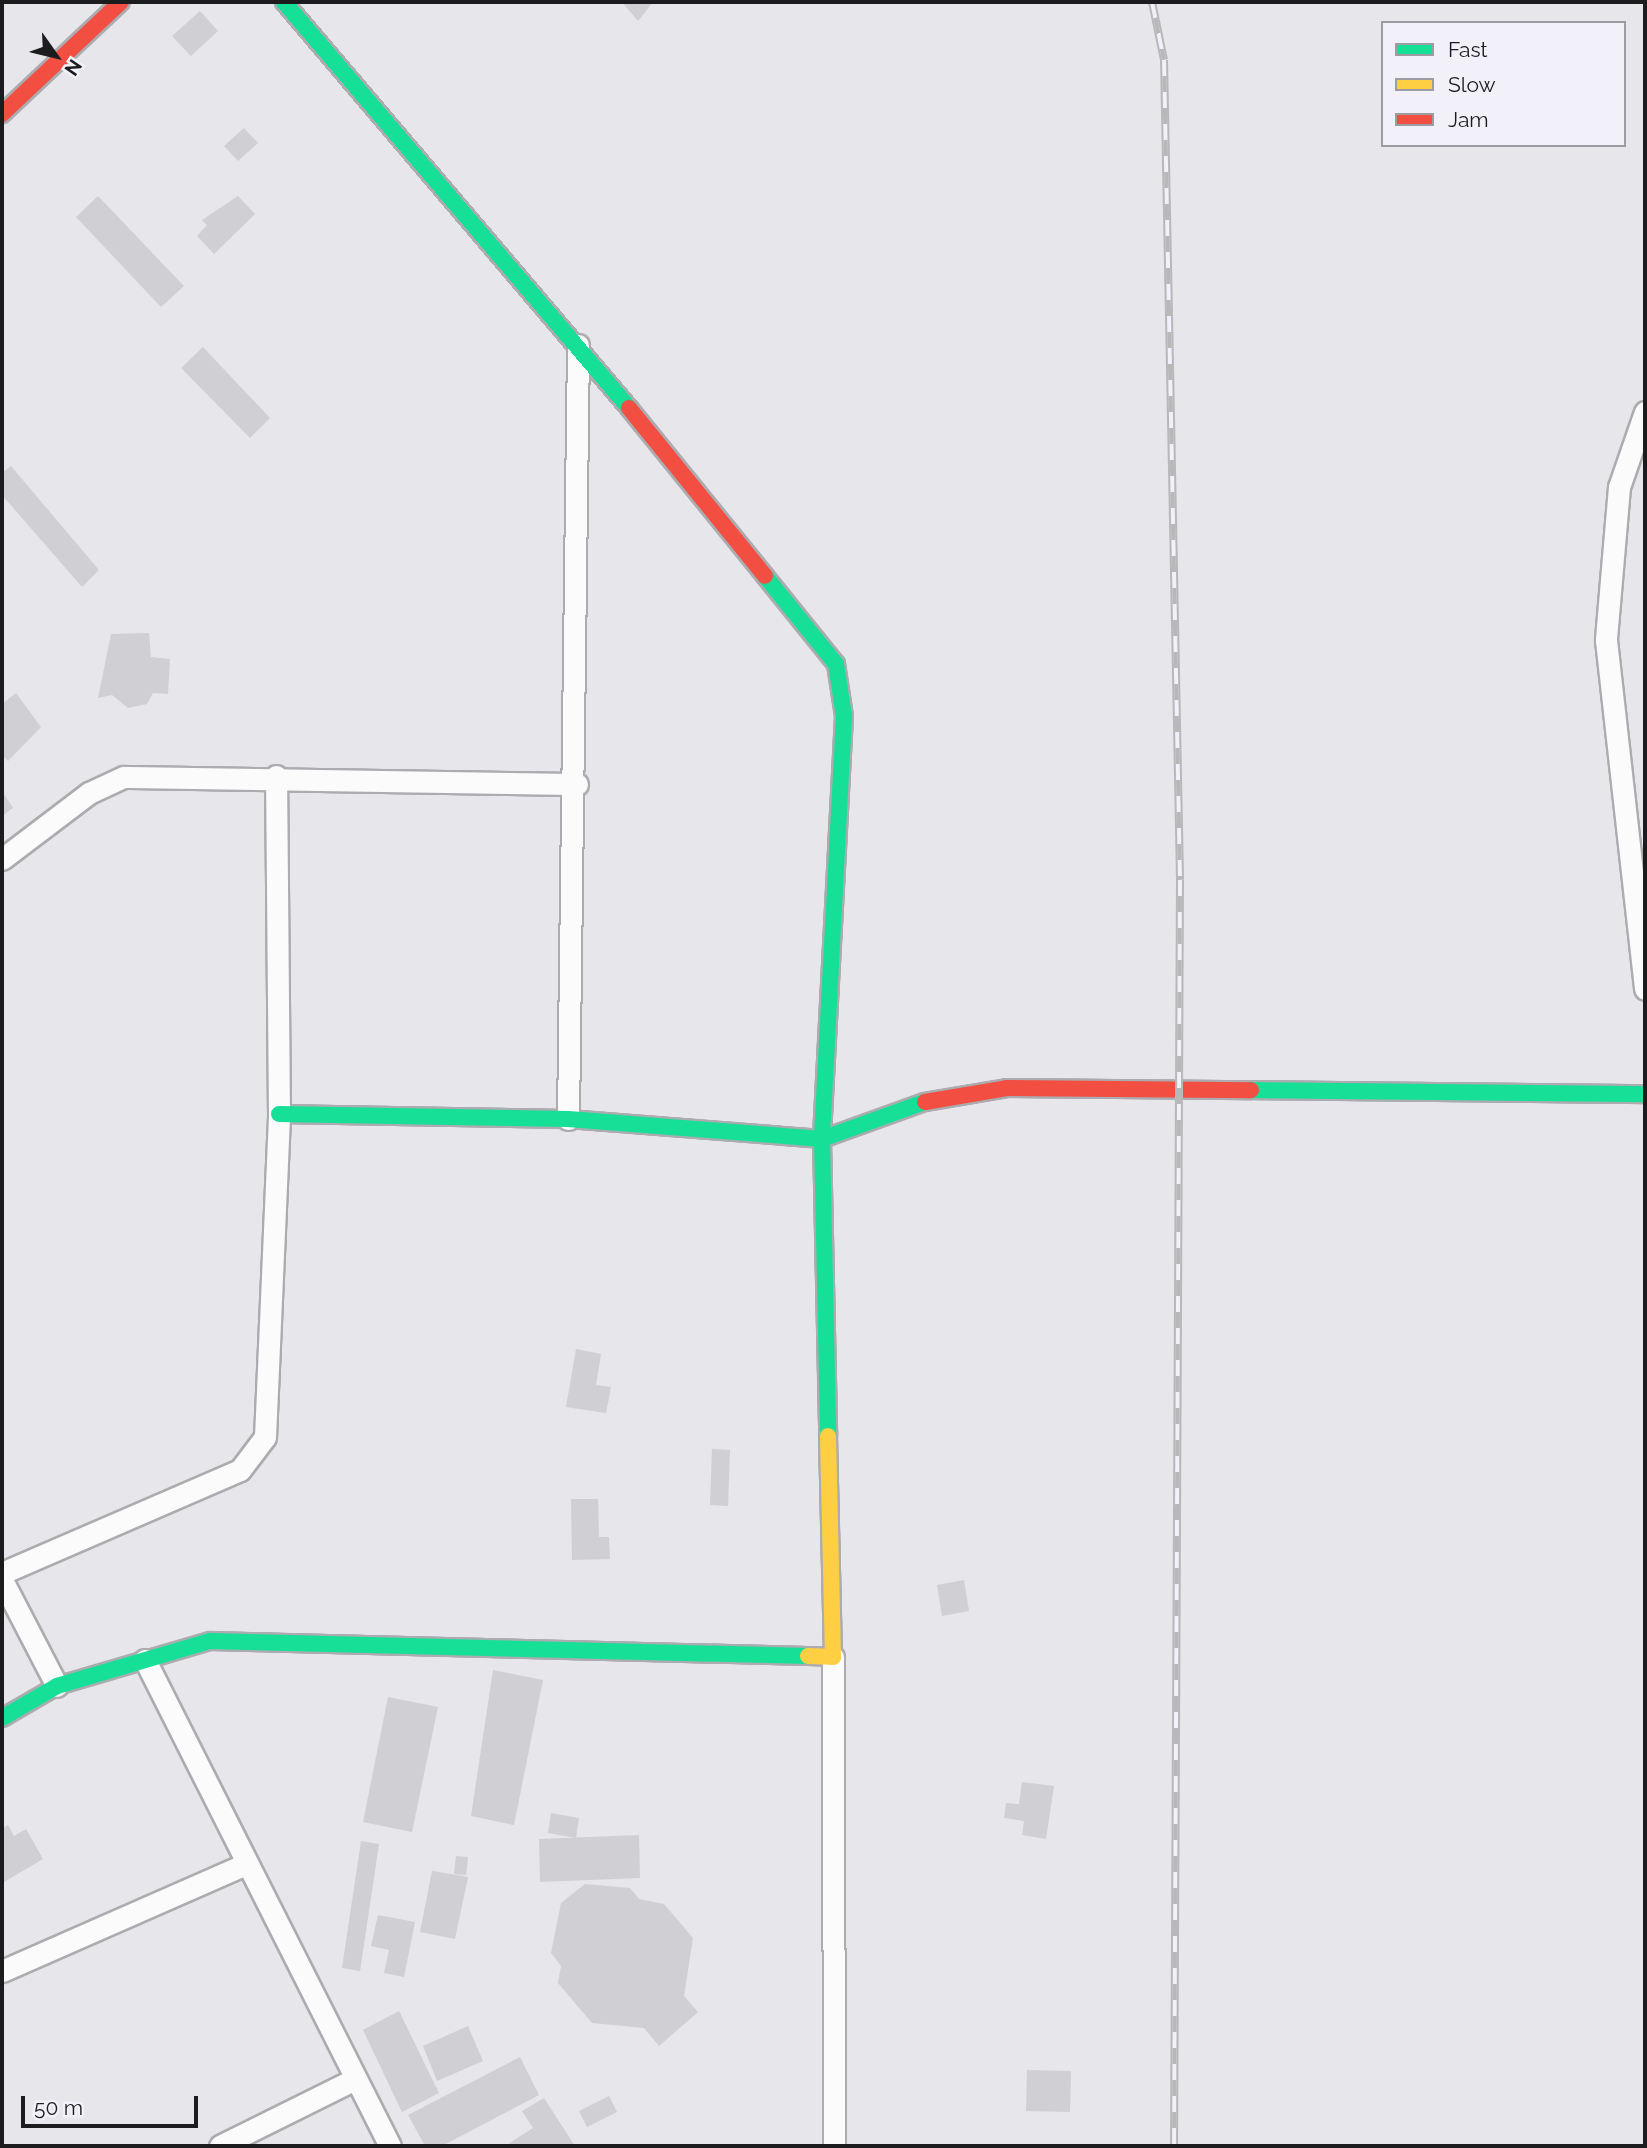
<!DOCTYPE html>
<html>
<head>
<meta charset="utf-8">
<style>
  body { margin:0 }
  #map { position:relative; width:1647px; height:2148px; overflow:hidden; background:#e6e6eb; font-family:Raleway,sans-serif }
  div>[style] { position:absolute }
  .building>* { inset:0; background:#d0cfd3 }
  .roads { filter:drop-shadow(2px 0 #acacb0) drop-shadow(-2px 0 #acacb0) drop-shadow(0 2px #acacb0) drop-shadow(0 -2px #acacb0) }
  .street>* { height:21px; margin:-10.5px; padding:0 10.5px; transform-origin:10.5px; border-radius:10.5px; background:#fbfbfc }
  .fast>* { height:16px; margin:-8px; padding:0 8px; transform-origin:8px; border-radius:8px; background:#16e098 }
  .slow>* { height:16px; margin:-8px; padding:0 8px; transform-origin:8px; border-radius:8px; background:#ffcf43 }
  .jam>* { height:16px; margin:-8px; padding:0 8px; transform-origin:8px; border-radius:8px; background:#f24e42 }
  .rail>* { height:8px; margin-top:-4px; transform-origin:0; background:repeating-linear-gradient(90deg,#f2f1fa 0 16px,#b8b8ba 0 32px); box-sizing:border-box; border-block:2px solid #b8b8ba }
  span { translate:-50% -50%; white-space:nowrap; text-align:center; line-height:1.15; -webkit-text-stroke:7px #f2f1fa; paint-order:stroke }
  .frame { position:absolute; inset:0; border:4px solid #1c1c1f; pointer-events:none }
  .legend { position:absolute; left:1381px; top:21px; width:245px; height:126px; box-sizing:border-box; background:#f2f1fa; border:2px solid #9c9ca2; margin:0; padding:9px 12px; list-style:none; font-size:21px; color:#1c1c1f }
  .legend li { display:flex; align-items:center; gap:14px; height:35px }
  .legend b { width:35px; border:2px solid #9c9ca2 }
  .north { position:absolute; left:21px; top:21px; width:70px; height:70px; -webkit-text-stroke:5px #f2f1fa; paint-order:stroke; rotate:124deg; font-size:19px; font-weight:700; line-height:28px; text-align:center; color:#1c1c1f }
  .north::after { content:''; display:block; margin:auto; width:24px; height:32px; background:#1c1c1f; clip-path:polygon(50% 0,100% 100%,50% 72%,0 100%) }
  .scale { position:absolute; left:21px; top:2096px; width:177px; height:32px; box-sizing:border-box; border:4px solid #1c1c1f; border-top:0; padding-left:9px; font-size:21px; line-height:24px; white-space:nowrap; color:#1c1c1f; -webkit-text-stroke:5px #f2f1fa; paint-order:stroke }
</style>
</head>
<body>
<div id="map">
  <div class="building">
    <i style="clip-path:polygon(622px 2px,653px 2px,638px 21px)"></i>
    <i style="clip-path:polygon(200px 11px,218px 31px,191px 56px,172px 36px)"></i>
    <i style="clip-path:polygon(244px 128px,258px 143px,238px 161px,224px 146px)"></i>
    <i style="clip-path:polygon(98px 196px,184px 286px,161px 307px,76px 217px)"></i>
    <i style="clip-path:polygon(238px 196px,255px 214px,214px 254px,197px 236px,207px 225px,202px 220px)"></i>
    <i style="clip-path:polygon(203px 347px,270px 418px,250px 438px,181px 368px)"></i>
    <i style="clip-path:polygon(11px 466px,99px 570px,82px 587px,2px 495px,2px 473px)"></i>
    <i style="clip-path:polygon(149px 633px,151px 657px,170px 659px,168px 694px,153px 693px,147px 704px,128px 708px,112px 695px,98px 698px,111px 634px)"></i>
    <i style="clip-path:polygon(16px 693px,41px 727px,8px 761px,2px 755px,2px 704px)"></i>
    <i style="clip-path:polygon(2px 791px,13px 808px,2px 816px)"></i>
    <i style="clip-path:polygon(576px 1349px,601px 1354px,596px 1385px,611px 1387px,606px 1413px,566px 1407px)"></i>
    <i style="clip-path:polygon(712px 1449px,730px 1450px,728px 1506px,710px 1505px)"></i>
    <i style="clip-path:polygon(571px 1499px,598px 1499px,599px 1537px,609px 1537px,610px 1559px,572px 1560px)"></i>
    <i style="clip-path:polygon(964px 1580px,969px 1611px,942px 1616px,937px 1585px)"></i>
    <i style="clip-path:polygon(493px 1670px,543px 1680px,514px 1825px,471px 1816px)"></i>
    <i style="clip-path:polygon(388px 1697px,438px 1707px,412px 1832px,363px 1822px)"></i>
    <i style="clip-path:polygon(1022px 1782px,1054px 1786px,1046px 1839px,1022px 1835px,1024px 1821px,1004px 1818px,1006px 1803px,1019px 1804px)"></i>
    <i style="clip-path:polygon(551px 1813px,579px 1818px,576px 1838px,548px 1833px)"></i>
    <i style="clip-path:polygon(8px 1825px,14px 1836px,26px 1829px,43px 1859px,4px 1882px,2px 1829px)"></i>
    <i style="clip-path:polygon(639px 1835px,640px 1878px,540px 1882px,539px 1839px)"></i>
    <i style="clip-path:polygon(361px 1841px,379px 1844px,360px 1971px,342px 1968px)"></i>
    <i style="clip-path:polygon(456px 1856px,468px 1857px,466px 1875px,454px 1874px)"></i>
    <i style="clip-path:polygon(432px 1871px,468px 1877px,455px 1939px,420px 1932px)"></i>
    <i style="clip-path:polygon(585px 1884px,630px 1888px,639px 1899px,664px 1904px,693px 1938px,684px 1996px,698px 2012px,659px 2046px,644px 2028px,592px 2023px,558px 1983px,561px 1966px,551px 1953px,561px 1903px)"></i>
    <i style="clip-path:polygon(378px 1915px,415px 1922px,404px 1977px,384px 1973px,389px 1950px,371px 1946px)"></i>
    <i style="clip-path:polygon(399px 2011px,439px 2093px,402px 2112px,363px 2030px)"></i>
    <i style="clip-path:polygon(468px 2026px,483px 2061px,437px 2081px,423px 2046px)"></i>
    <i style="clip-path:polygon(520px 2057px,539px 2095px,442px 2146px,425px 2146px,408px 2115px)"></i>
    <i style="clip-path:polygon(1027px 2070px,1071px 2071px,1070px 2112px,1026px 2111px)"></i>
    <i style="clip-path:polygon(609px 2096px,617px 2112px,587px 2127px,579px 2111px)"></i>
    <i style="clip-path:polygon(544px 2098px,575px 2146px,505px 2146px,533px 2128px,522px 2111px)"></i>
  </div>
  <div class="roads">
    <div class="street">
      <i style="left:1645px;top:412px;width:79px;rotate:109.1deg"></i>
      <i style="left:1619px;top:487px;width:154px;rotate:94.9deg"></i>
      <i style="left:1606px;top:640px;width:351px;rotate:83.6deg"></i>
      <i style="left:2px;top:859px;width:109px;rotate:-37.2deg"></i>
      <i style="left:89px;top:793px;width:38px;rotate:-25deg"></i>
      <i style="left:124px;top:777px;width:453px;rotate:0.9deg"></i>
      <i style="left:568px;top:1119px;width:774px;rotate:-89.26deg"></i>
      <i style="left:2px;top:1573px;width:259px;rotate:-23.4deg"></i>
      <i style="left:240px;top:1470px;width:41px;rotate:-52.9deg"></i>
      <i style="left:265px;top:1437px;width:323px;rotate:-87.5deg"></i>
      <i style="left:279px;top:1114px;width:338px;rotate:-90.5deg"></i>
      <i style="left:2px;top:1580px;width:119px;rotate:62.6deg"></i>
      <i style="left:833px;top:1657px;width:489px;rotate:89.9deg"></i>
      <i style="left:145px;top:1660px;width:544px;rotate:63.25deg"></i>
      <i style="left:2px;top:1971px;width:266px;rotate:-23.7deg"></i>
      <i style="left:220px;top:2146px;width:151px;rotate:-26.4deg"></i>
    </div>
    <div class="fast">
      <i style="left:284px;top:2px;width:533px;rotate:49.64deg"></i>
      <i style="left:765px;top:576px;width:113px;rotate:51.1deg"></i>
      <i style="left:836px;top:664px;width:53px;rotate:81.3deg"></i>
      <i style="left:844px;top:716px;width:424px;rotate:93deg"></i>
      <i style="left:822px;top:1139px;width:297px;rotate:88.8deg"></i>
      <i style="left:1251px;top:1090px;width:394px;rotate:0.6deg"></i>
      <i style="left:279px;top:1114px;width:289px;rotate:1deg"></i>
      <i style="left:568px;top:1119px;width:255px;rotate:4.5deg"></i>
      <i style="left:822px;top:1139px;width:109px;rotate:-19.8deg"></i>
      <i style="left:2px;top:1718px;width:64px;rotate:-30.2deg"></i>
      <i style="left:57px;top:1686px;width:159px;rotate:-16.4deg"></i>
      <i style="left:210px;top:1641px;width:598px;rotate:1.44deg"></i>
    </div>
    <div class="slow">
      <i style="left:808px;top:1656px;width:25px;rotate:2deg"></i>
      <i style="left:833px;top:1657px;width:221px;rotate:-91.3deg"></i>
    </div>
    <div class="jam">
      <i style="left:2px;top:114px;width:163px;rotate:-43.3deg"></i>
      <i style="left:629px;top:408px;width:216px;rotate:51deg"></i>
      <i style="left:925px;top:1102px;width:83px;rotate:-9.7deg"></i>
      <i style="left:1007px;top:1088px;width:244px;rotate:0.5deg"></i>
    </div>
  </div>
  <div class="rail">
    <i style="left:1152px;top:2px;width:59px;rotate:78.3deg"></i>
    <i style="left:1164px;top:60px;width:820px;rotate:88.88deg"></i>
    <i style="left:1180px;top:880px;width:1266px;rotate:90.27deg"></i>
  </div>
  <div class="frame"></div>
  <ul class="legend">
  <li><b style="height:9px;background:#16e098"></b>Fast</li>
  <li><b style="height:9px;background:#ffcf43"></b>Slow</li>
  <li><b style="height:9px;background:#f24e42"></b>Jam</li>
  </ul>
  <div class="north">N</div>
  <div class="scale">50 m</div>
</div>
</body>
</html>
